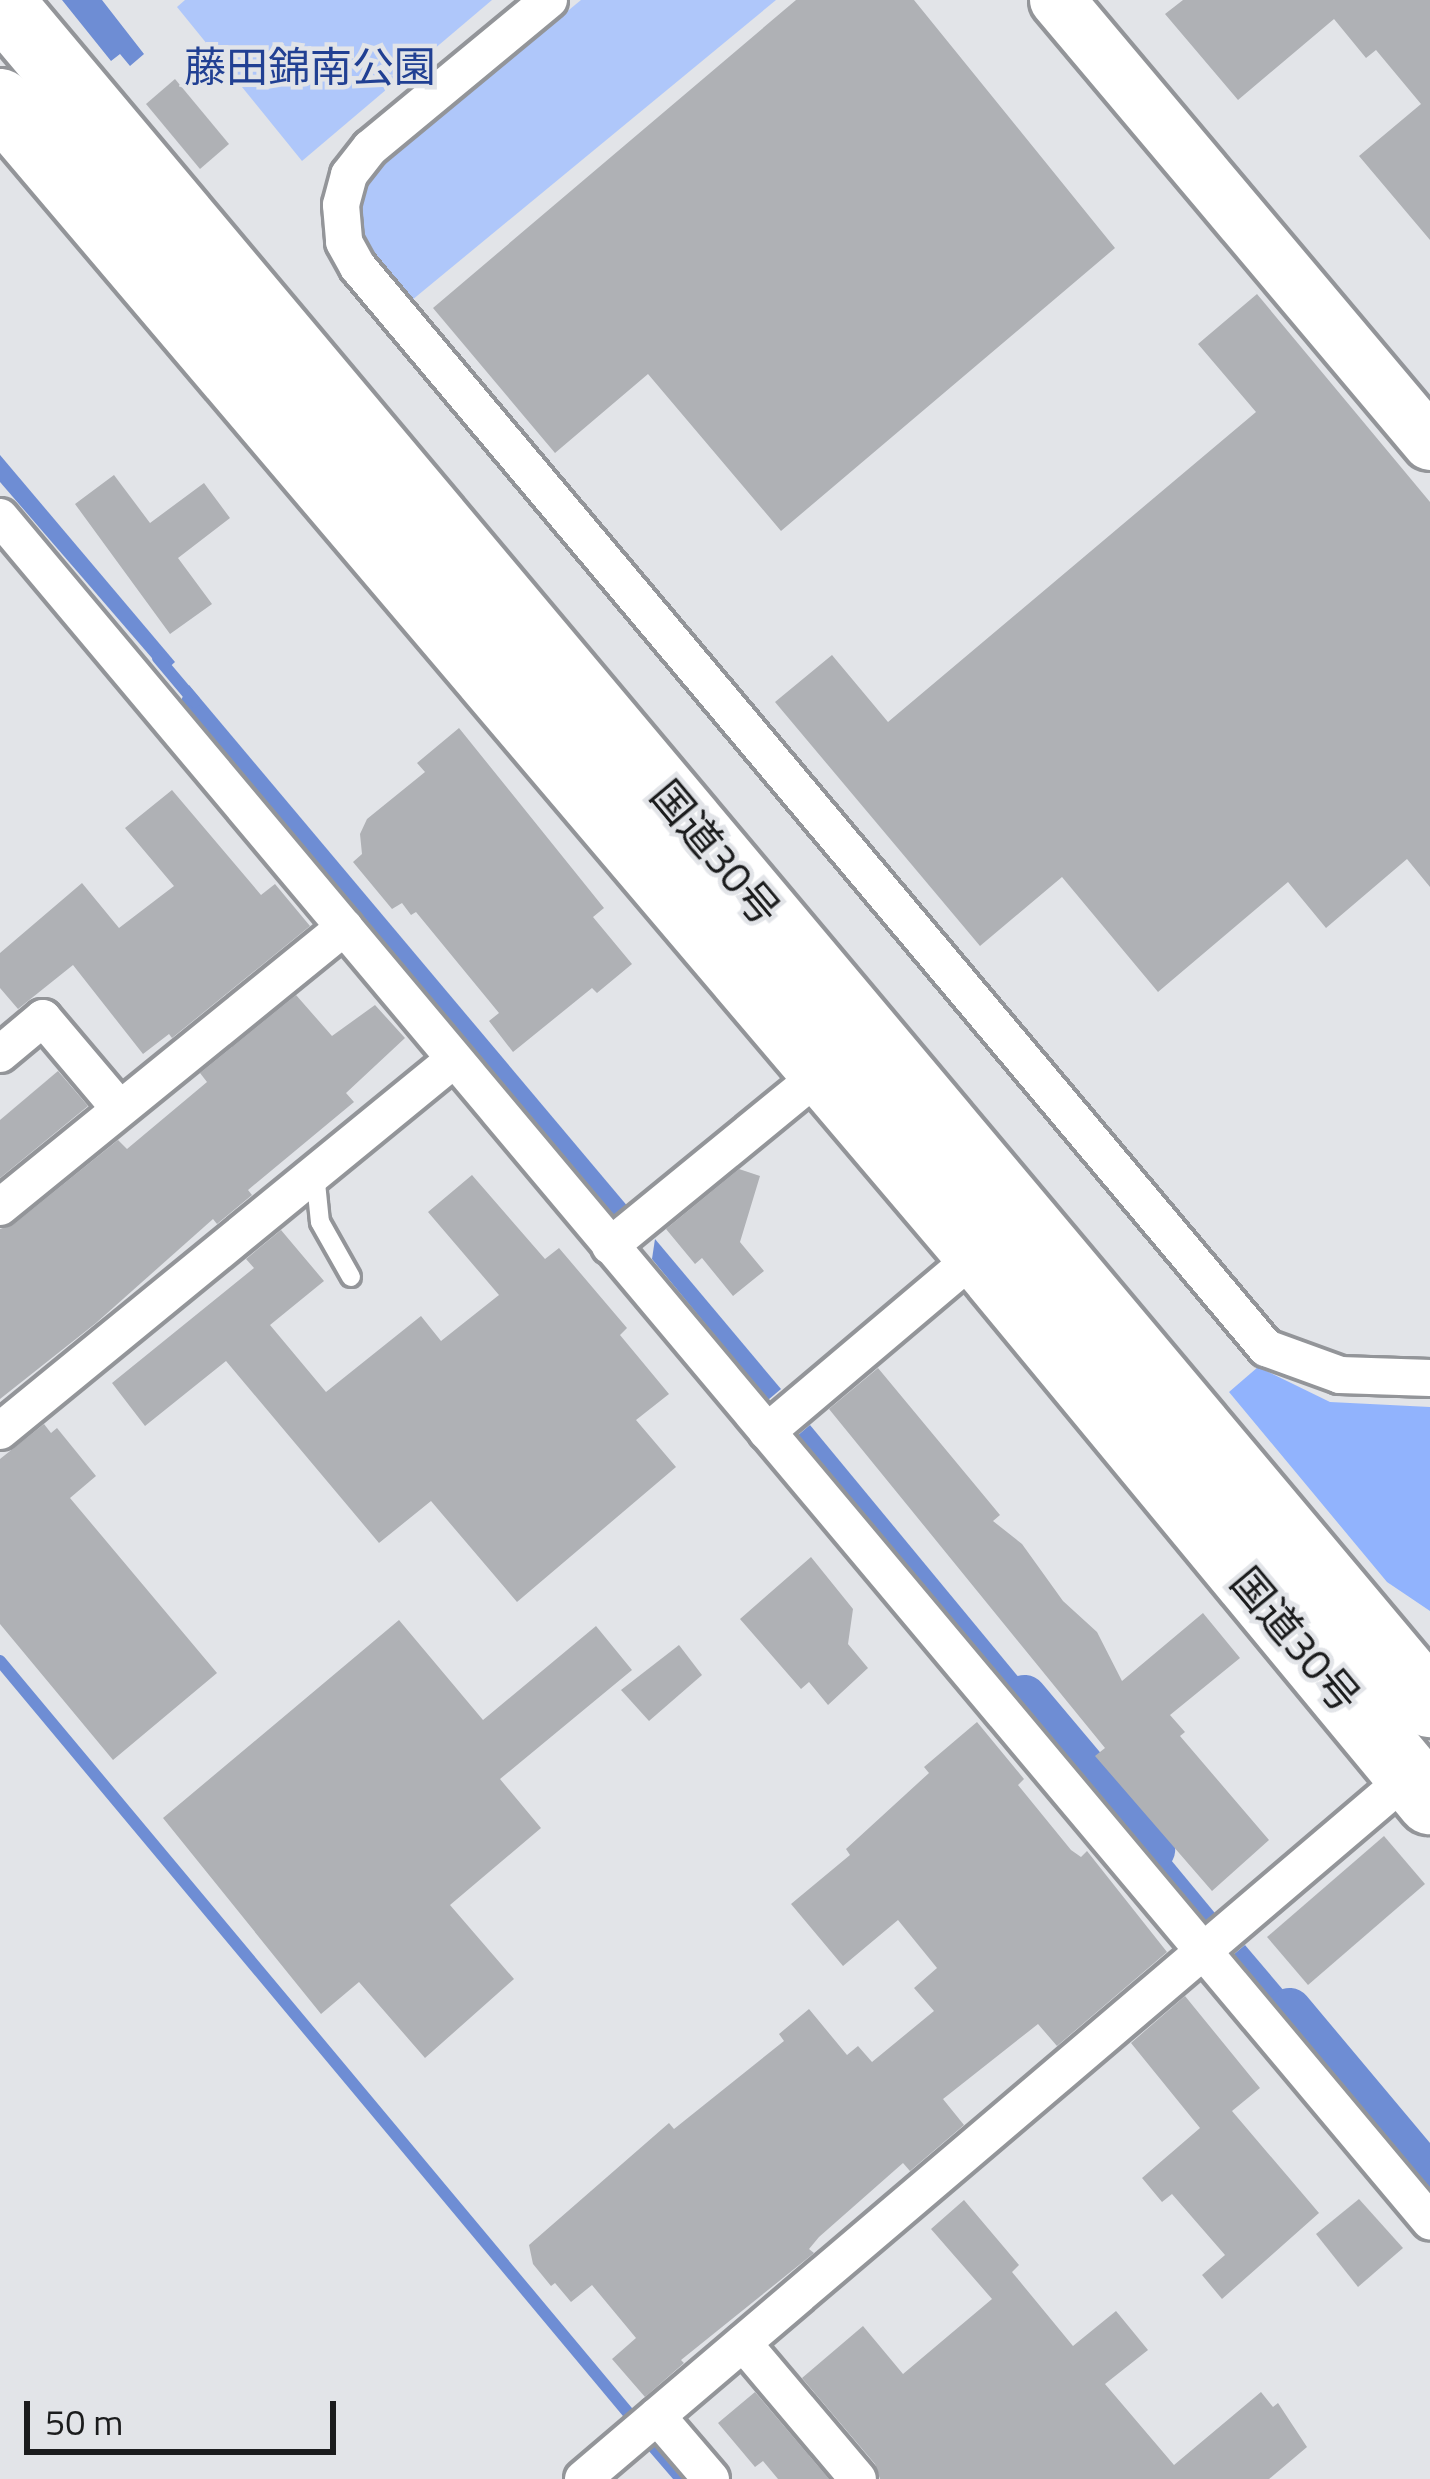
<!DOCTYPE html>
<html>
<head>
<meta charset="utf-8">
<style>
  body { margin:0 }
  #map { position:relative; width:1430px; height:2479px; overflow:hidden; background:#e2e4e8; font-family:"Titillium Web","Noto Sans JP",sans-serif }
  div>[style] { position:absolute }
  .green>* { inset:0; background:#afc7fa }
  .forest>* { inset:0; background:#91b3fd }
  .water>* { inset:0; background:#6e8dd4 }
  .stream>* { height:12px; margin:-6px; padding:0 6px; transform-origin:6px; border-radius:6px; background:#6e8dd4 }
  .canal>* { height:45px; margin:-22.5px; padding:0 22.5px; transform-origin:22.5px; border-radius:22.5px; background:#6e8dd4 }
  .building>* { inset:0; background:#afb1b5 }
  .roads { filter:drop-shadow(3px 0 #939599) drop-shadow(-3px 0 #939599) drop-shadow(0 3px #939599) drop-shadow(0 -3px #939599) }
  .lane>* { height:18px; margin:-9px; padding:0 9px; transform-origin:9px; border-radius:9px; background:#fff }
  .street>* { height:36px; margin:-18px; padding:0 18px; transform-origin:18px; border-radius:18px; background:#fff }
  .secondary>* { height:54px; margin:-27px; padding:0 27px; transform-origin:27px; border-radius:27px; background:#fff }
  .highway>* { height:66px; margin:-33px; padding:0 33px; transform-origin:33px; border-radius:33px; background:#fff }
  span { translate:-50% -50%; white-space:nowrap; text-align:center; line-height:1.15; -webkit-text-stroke:9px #e2e4e8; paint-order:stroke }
  .park-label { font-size:42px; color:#214093 }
  .street-label { font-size:42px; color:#1b1c1d }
  .scale { position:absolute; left:24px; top:2401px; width:312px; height:54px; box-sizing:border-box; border:6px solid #1b1c1d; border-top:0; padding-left:15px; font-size:36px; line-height:42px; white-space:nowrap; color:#1b1c1d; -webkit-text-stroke:9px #e2e4e8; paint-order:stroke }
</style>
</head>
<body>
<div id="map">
  <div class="green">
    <i style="clip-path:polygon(185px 0,492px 0,302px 161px,177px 7px)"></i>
    <i style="clip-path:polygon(581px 0,776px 0,406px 305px,356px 243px,368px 176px)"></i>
  </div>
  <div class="forest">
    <i style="clip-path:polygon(1258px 1367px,1330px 1402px,1430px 1407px,1430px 1611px,1387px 1582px,1229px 1392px)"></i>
  </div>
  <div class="water">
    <i style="clip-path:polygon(62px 0,102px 0,144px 54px,130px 66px,120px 54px,111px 61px)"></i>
    <i style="clip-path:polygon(0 455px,175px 662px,164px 672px,0 482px)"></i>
    <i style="clip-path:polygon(189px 685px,629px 1208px,617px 1219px,181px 700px)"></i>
    <i style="clip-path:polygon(655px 1239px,781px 1389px,768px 1400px,652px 1259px)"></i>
    <i style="clip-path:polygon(810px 1425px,1068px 1737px,1055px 1748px,797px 1436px)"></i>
    <i style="clip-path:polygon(1118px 1796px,1219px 1918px,1207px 1928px,1106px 1808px)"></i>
    <i style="clip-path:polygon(1245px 1945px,1334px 2050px,1324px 2060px,1316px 2060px,1233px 1955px)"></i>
    <i style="clip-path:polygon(1361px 2082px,1430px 2164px,1430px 2194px,1346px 2094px)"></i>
  </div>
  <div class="stream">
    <i style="left:158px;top:658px;width:57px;rotate:49.9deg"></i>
    <i style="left:0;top:1661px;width:983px;rotate:50.12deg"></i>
    <i style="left:650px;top:2443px;width:48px;rotate:49.3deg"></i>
  </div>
  <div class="canal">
    <i style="left:1024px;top:1697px;width:199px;rotate:49.9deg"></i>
    <i style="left:1289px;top:2010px;width:219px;rotate:50deg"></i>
  </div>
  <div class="building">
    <i style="clip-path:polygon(796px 0,914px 0,1115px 248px,781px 531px,648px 374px,555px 453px,433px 308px)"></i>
    <i style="clip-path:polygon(1183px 0,1430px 0,1430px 240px,1359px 156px,1421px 104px,1376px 50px,1366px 58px,1334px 19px,1238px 100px,1165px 14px)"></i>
    <i style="clip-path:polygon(175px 79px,229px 144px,200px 169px,146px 104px)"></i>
    <i style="clip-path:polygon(1257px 294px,1430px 502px,1430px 887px,1407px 859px,1326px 928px,1288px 882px,1158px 992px,1062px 877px,980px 946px,775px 702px,832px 655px,888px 722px,1256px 412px,1198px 344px)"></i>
    <i style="clip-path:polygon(114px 475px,150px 523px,204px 483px,230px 518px,178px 558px,212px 604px,170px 634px,75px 504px)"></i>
    <i style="clip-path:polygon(459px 728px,604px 908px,593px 917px,632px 964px,597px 993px,592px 988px,513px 1052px,489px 1021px,499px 1013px,416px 912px,411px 915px,402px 903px,392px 909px,353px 862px,362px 854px,360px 834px,367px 819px,425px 772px,417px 763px)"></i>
    <i style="clip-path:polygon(172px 790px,261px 895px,275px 884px,310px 926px,172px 1038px,169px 1034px,143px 1054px,73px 965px,18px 1009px,0 988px,0 953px,82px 883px,119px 928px,174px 886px,125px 828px)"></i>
    <i style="clip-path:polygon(296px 995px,332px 1036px,375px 1005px,405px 1038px,346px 1093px,354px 1102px,248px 1190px,252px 1195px,217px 1224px,213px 1219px,96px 1323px,0 1399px,0 1229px,14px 1224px,118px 1140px,127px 1149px,207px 1082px,200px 1073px)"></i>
    <i style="clip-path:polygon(58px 1071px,88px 1106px,0 1178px,0 1120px)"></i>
    <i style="clip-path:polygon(739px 1169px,760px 1176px,740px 1242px,764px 1271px,733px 1296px,702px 1258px,695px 1264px,666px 1229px)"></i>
    <i style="clip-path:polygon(472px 1175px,545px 1259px,559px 1248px,627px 1328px,620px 1335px,669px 1394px,636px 1420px,676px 1467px,517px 1602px,431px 1501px,379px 1543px,226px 1361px,145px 1426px,112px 1383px,254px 1268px,246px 1259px,281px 1230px,324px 1281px,270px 1325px,326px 1392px,421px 1316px,441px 1341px,499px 1295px,428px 1212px)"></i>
    <i style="clip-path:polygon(878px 1368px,1000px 1515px,993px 1521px,1022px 1544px,1063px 1601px,1097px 1632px,1122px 1681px,1203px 1613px,1240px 1658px,1170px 1715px,1185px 1732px,1180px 1736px,1269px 1840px,1212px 1891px,1095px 1756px,1105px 1748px,829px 1409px)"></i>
    <i style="clip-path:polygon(44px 1424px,51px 1433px,57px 1428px,96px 1476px,70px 1498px,217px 1673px,113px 1760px,0 1624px,0 1459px)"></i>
    <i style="clip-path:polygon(811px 1557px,853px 1609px,848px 1644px,868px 1668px,828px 1705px,809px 1682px,801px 1689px,740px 1619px)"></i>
    <i style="clip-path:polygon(399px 1620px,483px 1720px,596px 1626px,632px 1670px,500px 1779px,541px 1828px,450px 1905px,514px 1979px,425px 2058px,359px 1982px,321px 2014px,163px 1818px)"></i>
    <i style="clip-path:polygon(679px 1645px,702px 1675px,649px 1721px,621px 1690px)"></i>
    <i style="clip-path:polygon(977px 1722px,1024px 1779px,1018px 1785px,1071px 1850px,1081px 1857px,1087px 1851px,1167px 1952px,1057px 2046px,1038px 2024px,943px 2099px,964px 2125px,910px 2171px,903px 2163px,819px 2237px,809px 2249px,814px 2253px,681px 2360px,684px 2363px,645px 2397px,612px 2359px,636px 2338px,592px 2285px,571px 2302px,555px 2283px,551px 2286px,533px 2264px,529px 2245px,669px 2123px,674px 2129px,784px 2041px,779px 2034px,809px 2009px,847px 2055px,858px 2046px,872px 2062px,934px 2011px,914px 1988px,937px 1968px,898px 1920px,843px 1966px,791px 1904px,850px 1855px,846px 1849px,929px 1773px,924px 1767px)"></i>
    <i style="clip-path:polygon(1384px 1836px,1425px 1884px,1308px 1985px,1267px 1937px)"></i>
    <i style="clip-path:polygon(1185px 1996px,1260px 2088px,1232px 2111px,1319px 2213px,1222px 2299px,1202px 2275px,1225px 2255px,1172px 2194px,1162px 2202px,1142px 2178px,1200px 2128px,1131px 2043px)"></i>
    <i style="clip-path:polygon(1359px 2199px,1403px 2248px,1358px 2287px,1316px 2234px)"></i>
    <i style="clip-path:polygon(964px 2200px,1019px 2265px,1012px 2272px,1073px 2346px,1116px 2311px,1148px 2350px,1105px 2384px,1174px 2465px,1261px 2392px,1273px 2407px,1278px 2403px,1307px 2447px,1269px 2479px,880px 2479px,875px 2464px,802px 2378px,863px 2326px,903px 2374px,992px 2299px,931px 2229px)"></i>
    <i style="clip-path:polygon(755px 2392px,829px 2479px,778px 2479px,763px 2461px,755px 2467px,718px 2423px)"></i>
  </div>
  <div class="roads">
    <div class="lane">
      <i style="left:315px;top:1173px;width:49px;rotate:84.2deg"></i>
      <i style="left:320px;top:1222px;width:63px;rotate:60.6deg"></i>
    </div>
    <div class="street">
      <i style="left:549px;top:0;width:232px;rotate:140.4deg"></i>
      <i style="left:370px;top:148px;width:34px;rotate:128deg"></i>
      <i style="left:349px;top:175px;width:31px;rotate:105deg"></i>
      <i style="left:341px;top:205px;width:37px;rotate:85deg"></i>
      <i style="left:344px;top:242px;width:29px;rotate:61deg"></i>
      <i style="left:358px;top:267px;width:1412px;rotate:49.97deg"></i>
      <i style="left:1266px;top:1348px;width:79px;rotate:20deg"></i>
      <i style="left:1340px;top:1375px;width:90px;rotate:1.9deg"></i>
      <i style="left:0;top:517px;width:2225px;rotate:50deg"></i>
      <i style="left:0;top:1054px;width:56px;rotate:-39.9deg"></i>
      <i style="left:43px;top:1018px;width:118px;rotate:49.8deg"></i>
      <i style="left:0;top:1207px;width:444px;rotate:-39.1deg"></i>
      <i style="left:610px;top:1246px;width:276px;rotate:-39.3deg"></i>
      <i style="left:0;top:1431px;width:584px;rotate:-39.3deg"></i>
      <i style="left:767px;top:1432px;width:276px;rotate:-40.2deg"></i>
      <i style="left:743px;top:2343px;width:178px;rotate:49.8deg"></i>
      <i style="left:657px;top:2416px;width:83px;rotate:49.4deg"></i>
      <i style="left:583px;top:2479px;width:1085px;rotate:-40.4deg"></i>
    </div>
    <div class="secondary">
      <i style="left:1057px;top:0;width:579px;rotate:49.9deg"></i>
    </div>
    <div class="highway">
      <i style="left:0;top:1px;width:2224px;rotate:49.98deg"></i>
      <i style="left:0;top:102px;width:1511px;rotate:49.67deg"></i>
      <i style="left:978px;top:1254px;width:710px;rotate:50.43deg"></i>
    </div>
  </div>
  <div class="park-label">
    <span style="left:310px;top:66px">藤田錦南公園</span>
  </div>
  <div class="street-label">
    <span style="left:716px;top:852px;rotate:50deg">国道30号</span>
    <span style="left:1296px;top:1639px;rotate:50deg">国道30号</span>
  </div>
  <div class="scale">50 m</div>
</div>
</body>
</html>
